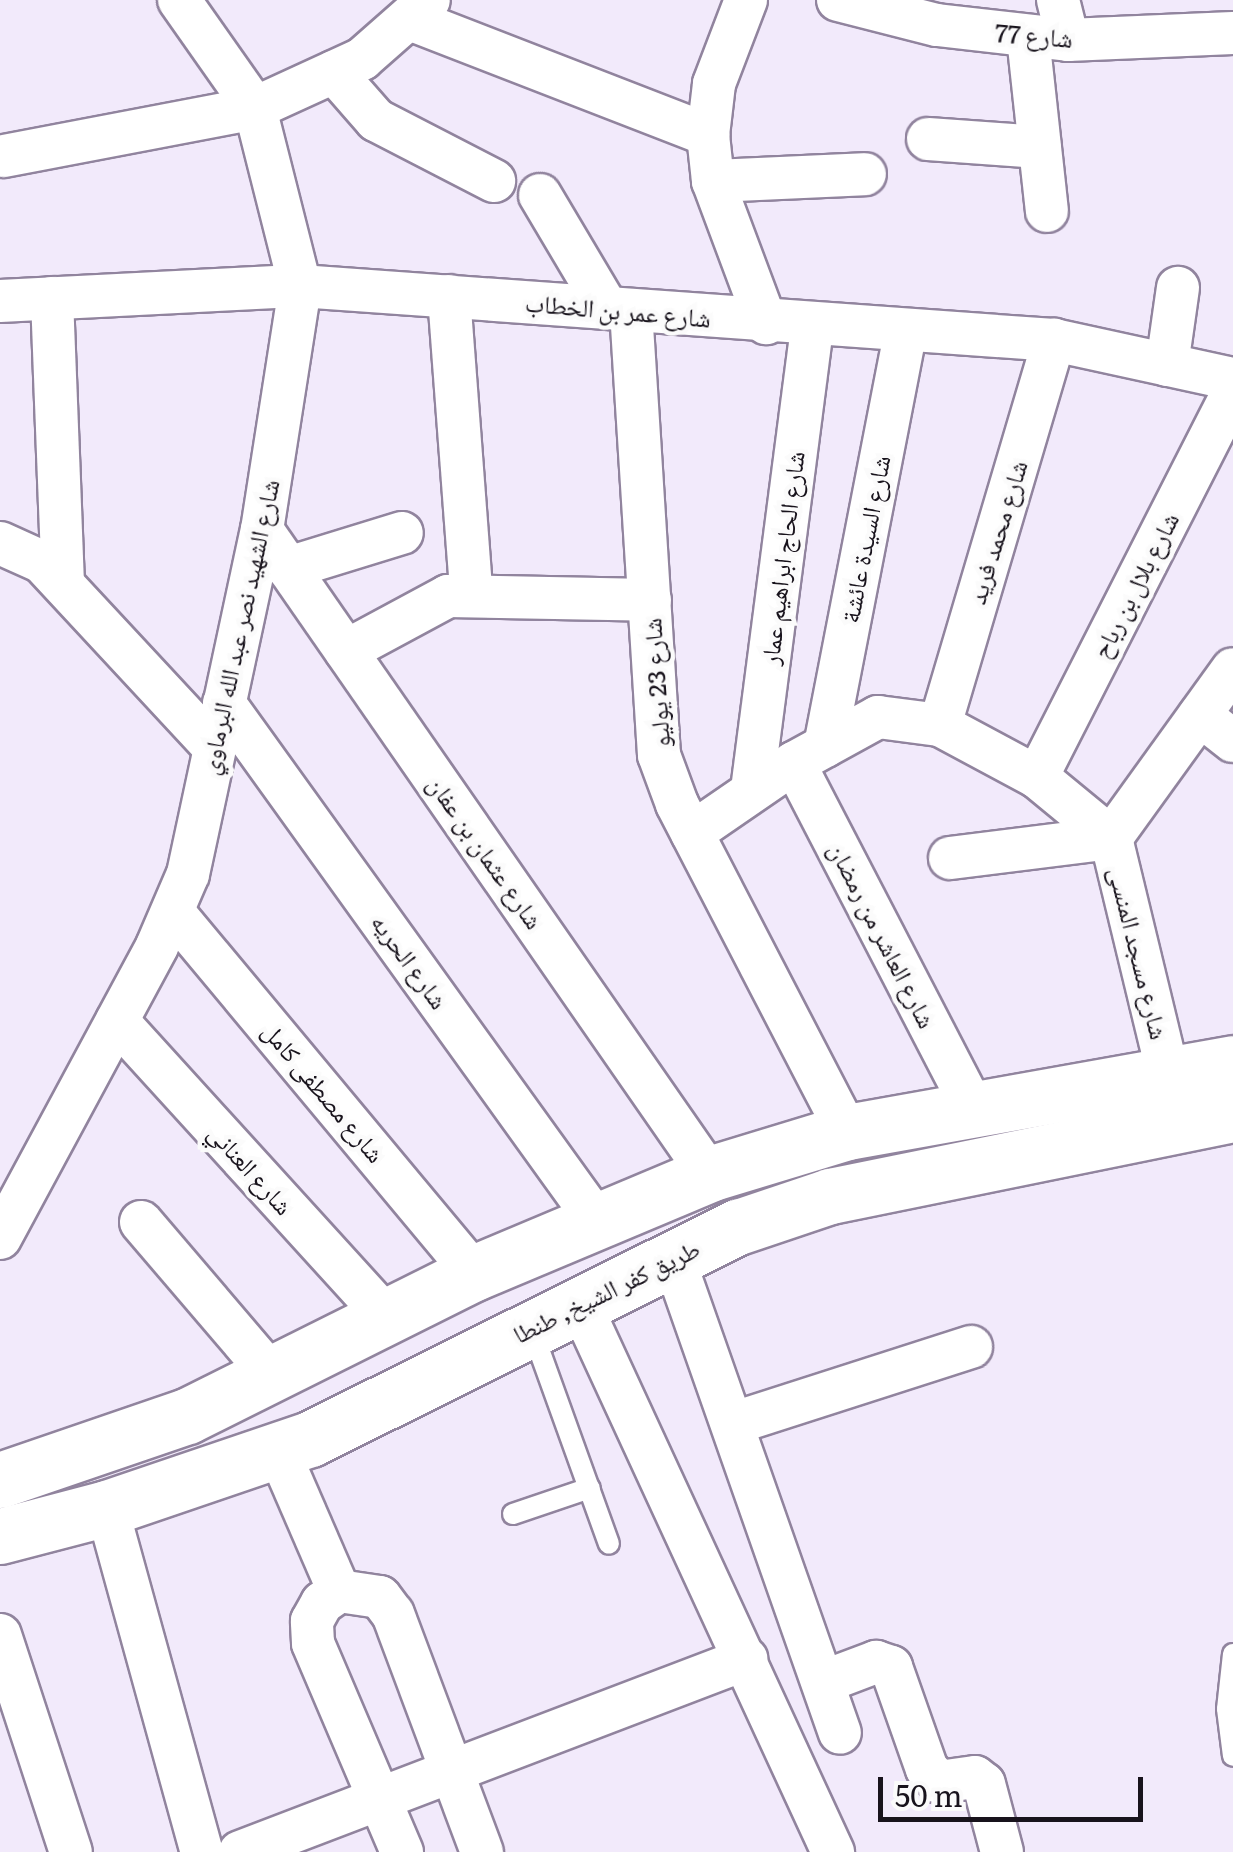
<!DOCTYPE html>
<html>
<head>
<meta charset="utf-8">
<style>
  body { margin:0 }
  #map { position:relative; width:1233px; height:1852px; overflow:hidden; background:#f2eafb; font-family:Literata,"Noto Naskh Arabic",serif }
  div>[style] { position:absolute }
  .roads { filter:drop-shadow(2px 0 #91849e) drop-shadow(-2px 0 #91849e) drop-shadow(0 2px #91849e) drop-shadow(0 -2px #91849e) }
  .service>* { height:20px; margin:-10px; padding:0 10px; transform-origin:10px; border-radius:10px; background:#fff }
  .minor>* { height:42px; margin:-21px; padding:0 21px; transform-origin:21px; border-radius:21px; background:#fff }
  .primary>* { height:55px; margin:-27.5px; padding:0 27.5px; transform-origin:27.5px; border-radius:27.5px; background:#fff }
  span { translate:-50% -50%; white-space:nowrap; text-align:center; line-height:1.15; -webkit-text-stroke:9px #fbfbfb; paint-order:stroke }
  .street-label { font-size:25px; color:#18131c }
  .scale { position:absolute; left:878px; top:1777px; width:265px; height:45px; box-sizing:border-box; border:5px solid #18131c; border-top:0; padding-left:12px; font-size:30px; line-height:35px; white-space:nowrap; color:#18131c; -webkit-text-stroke:8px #fbfbfb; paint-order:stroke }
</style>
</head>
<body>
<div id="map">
  <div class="roads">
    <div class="service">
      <i style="left:532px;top:1330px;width:227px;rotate:70.2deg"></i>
      <i style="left:513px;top:1514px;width:81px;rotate:-18.7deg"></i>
      <i style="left:1233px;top:1654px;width:55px;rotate:96.2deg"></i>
      <i style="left:1227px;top:1709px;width:47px;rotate:82.7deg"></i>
    </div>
    <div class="minor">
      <i style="left:746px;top:0;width:90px;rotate:110.9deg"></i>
      <i style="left:714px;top:84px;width:51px;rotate:96.7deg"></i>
      <i style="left:708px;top:135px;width:46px;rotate:83.8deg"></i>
      <i style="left:713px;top:181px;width:152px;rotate:69.5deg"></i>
      <i style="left:838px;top:0;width:102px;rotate:14.2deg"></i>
      <i style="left:937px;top:25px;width:132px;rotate:6.5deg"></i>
      <i style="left:1068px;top:40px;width:165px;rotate:-2.4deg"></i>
      <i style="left:1058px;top:0;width:41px;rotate:76deg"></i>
      <i style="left:412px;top:20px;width:318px;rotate:21.2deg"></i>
      <i style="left:1028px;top:37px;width:175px;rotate:83.8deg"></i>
      <i style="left:334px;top:72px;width:64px;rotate:48.8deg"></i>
      <i style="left:376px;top:120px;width:133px;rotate:27.3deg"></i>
      <i style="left:928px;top:139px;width:112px;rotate:4.1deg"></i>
      <i style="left:4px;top:156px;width:256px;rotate:-10.8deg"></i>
      <i style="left:255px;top:108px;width:118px;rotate:-24.6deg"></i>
      <i style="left:362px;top:59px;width:89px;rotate:-41.4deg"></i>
      <i style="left:713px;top:181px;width:152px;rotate:-2.6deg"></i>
      <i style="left:540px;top:195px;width:131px;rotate:59.3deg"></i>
      <i style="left:449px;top:296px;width:297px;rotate:85.7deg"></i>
      <i style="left:52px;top:298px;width:285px;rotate:87.8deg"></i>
      <i style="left:0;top:301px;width:300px;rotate:-2.9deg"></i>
      <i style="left:300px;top:286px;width:756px;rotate:4.1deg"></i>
      <i style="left:1054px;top:340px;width:183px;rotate:12.3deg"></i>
      <i style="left:631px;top:310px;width:446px;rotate:86.4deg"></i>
      <i style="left:659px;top:755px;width:52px;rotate:69.8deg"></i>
      <i style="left:677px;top:804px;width:369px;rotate:62.6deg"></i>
      <i style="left:1167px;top:365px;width:78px;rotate:-81.9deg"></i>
      <i style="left:262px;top:530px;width:784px;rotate:55.24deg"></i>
      <i style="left:0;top:543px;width:46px;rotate:24.3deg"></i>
      <i style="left:42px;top:562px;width:253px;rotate:47.1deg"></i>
      <i style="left:288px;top:568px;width:119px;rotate:-17.1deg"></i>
      <i style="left:346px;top:651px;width:116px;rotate:-28.3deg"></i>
      <i style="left:448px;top:596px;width:202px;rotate:1.1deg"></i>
      <i style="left:224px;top:703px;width:637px;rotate:54.26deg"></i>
      <i style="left:1200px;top:715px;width:42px;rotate:38.2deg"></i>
      <i style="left:940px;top:725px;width:402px;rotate:-73.5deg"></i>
      <i style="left:825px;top:746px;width:421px;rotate:-79deg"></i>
      <i style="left:794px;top:763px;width:387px;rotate:62.6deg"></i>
      <i style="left:1037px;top:777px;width:431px;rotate:-63deg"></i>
      <i style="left:752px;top:790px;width:467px;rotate:-82.6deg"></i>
      <i style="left:692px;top:833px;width:124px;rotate:-34.5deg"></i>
      <i style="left:794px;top:763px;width:96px;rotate:-28.7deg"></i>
      <i style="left:878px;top:717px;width:63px;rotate:7.4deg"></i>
      <i style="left:940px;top:725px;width:110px;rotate:28.2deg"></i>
      <i style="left:1037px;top:777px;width:96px;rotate:39.5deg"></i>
      <i style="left:1111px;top:838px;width:246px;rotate:76.4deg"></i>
      <i style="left:950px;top:858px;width:162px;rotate:-7.1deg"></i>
      <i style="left:1111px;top:838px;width:208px;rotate:-54.2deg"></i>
      <i style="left:173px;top:912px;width:470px;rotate:50.2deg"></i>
      <i style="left:117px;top:1021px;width:400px;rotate:47.7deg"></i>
      <i style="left:141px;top:1222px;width:200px;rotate:49.5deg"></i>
      <i style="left:0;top:1238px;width:332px;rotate:-61.7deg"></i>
      <i style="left:157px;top:946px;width:78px;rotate:-66.7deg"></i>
      <i style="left:188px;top:874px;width:352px;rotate:-77.9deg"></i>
      <i style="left:262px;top:530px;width:247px;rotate:-81.1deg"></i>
      <i style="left:300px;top:286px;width:184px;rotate:-104.2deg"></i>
      <i style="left:255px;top:108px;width:132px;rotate:-125.1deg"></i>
      <i style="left:673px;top:1257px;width:504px;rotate:70.67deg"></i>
      <i style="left:580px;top:1304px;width:604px;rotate:65.22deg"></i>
      <i style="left:734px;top:1423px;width:249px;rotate:-17.8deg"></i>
      <i style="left:278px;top:1450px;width:154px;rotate:66.6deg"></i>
      <i style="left:107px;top:1508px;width:357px;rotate:74.6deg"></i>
      <i style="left:0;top:1635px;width:228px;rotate:71.9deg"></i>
      <i style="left:823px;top:1682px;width:57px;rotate:-20.7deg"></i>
      <i style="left:876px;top:1662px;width:16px;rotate:18deg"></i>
      <i style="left:891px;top:1667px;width:108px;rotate:70.6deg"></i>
      <i style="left:927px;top:1769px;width:18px;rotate:47deg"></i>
      <i style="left:939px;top:1782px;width:36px;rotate:-8deg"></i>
      <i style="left:975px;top:1777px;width:11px;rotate:38deg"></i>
      <i style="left:984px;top:1784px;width:70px;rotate:75.2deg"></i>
      <i style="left:240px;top:1852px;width:542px;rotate:-20.88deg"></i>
      <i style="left:402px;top:1852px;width:227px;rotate:-113.1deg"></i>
      <i style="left:313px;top:1643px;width:22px;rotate:-93deg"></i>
      <i style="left:312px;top:1621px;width:21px;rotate:-61deg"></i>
      <i style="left:322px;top:1603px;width:21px;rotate:-35deg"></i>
      <i style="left:339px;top:1591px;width:41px;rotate:8.3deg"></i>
      <i style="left:380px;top:1597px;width:21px;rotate:53deg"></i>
      <i style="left:393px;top:1614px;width:254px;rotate:69.5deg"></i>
    </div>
    <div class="primary">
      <i style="left:0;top:1480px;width:198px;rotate:-18.9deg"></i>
      <i style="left:187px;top:1416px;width:321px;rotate:-26.5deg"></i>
      <i style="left:474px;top:1273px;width:255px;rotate:-22.8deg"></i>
      <i style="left:709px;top:1174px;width:144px;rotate:-16.9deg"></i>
      <i style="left:847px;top:1132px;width:392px;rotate:-10.1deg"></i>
      <i style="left:0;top:1536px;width:111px;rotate:-14.7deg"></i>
      <i style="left:107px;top:1508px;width:214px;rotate:-18.8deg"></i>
      <i style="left:310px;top:1439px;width:478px;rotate:-26.4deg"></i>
      <i style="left:738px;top:1227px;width:97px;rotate:-18.6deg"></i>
      <i style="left:830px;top:1196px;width:411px;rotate:-11.5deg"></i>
    </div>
  </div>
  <div class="street-label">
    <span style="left:1034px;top:35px;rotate:5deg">شارع 77</span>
    <span style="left:618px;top:310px;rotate:5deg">شارع عمر بن الخطاب</span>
    <span style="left:997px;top:532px;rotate:-73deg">شارع محمد فريد</span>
    <span style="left:865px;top:539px;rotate:-79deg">شارع السيدة عائشة</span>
    <span style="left:782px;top:558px;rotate:-83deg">شارع الحاج ابراهيم عمار</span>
    <span style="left:1135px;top:585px;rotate:-63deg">شارع بلال بن رباح</span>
    <span style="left:239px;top:627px;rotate:-78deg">شارع الشهيد نصر عبد الله البرماوي</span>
    <span style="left:656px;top:683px;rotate:-94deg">شارع 23 يوليو</span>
    <span style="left:486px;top:852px;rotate:55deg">شارع عثمان بن عفان</span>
    <span style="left:883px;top:935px;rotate:63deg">شارع العاشر من رمضان</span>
    <span style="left:1139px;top:953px;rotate:76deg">شارع مسجد المنسى</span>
    <span style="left:410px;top:961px;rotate:54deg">شارع الحريه</span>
    <span style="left:324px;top:1092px;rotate:50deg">شارع مصطفى كامل</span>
    <span style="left:251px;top:1169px;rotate:48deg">شارع العناني</span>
    <span style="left:606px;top:1291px;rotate:-26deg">طريق كفر الشيخ, طنطا</span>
  </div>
  <div class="scale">50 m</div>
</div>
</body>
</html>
